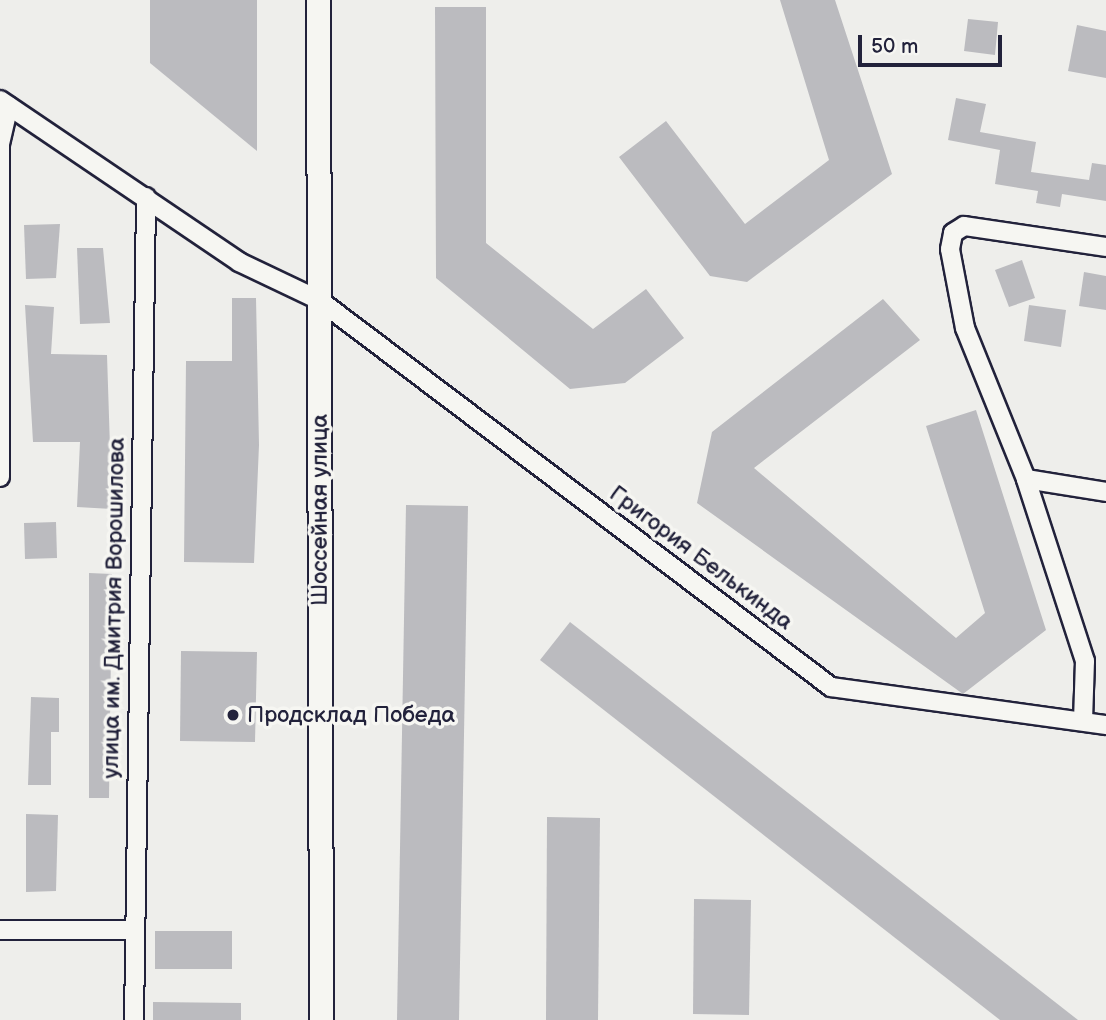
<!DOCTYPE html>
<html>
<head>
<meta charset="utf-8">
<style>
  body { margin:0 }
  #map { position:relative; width:1106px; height:1020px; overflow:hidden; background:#eeeeeb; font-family:"Balsamiq Sans",sans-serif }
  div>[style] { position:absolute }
  .building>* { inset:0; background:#bbbbbf }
  .roads { filter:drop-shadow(2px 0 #22223b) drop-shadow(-2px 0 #22223b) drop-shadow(0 2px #22223b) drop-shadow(0 -2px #22223b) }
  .minor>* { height:18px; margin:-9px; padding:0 9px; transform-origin:9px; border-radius:9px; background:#f6f6f2 }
  .tertiary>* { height:23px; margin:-11.5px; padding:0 11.5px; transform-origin:11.5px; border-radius:11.5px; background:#f6f6f2 }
  .dots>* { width:19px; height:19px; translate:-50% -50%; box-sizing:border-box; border:4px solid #f6f6f2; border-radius:50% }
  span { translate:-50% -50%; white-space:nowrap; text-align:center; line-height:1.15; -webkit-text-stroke:7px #f6f6f2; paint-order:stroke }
  .street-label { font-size:23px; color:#22223b }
  .poi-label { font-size:23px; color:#22223b }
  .left { translate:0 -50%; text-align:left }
  .scale { position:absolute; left:858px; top:35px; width:144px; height:32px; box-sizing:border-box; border:4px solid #22223b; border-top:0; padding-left:9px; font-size:21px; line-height:24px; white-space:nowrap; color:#22223b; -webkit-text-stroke:5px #f6f6f2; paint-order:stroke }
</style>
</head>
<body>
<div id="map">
  <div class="building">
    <i style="clip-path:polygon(150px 0,257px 0,257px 151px,150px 63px)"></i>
    <i style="clip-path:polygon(780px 0,835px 0,892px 174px,747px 282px,710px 276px,619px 157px,666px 121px,745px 224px,829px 160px)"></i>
    <i style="clip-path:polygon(435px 7px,486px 7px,486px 243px,593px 329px,646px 289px,684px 338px,625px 383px,570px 389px,436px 278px)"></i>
    <i style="clip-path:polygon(968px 19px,998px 22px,995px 55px,964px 51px)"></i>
    <i style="clip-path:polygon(1077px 25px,1106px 31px,1106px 78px,1068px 71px)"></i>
    <i style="clip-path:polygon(956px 98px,986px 104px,980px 132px,1036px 142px,1031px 172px,1089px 180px,1092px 163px,1106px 165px,1106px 201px,1062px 194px,1060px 207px,1036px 203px,1038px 191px,995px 184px,1000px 150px,948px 140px)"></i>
    <i style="clip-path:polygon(60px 224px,56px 278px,26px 279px,24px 225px)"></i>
    <i style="clip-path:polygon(77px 248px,103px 248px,110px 323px,80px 324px)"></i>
    <i style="clip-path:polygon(1022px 260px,1035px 298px,1009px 307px,995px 270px)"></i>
    <i style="clip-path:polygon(1084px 272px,1106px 276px,1106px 310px,1079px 306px)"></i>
    <i style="clip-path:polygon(232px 298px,256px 298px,259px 445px,254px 563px,184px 562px,186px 361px,232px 361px)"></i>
    <i style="clip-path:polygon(883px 299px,920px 340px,754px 468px,956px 638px,985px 613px,926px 426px,976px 410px,1046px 630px,963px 694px,697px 503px,712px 432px)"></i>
    <i style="clip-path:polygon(25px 305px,54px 307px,51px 354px,107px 355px,112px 509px,77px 507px,80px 442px,33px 442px)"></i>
    <i style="clip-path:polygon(1029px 305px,1066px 310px,1061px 347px,1024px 341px)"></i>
    <i style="clip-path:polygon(406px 505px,468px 506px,459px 1020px,397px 1020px)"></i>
    <i style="clip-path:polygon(56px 522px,57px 558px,25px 559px,24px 523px)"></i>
    <i style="clip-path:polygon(89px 573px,112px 574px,109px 798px,89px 798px)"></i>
    <i style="clip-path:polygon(570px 622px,1078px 1020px,1000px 1020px,540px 660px)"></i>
    <i style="clip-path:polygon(181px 651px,257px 652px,255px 742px,180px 741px)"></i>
    <i style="clip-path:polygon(31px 697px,59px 698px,59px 732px,51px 732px,51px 785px,28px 785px)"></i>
    <i style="clip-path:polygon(26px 814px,58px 815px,56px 891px,26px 892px)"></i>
    <i style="clip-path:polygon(547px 817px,600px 818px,598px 1020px,546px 1020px)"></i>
    <i style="clip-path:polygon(694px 899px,751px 900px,749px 1015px,693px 1014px)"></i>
    <i style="clip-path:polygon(155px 931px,232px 931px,232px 969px,155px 969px)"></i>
    <i style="clip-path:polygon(153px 1002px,241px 1003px,241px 1020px,153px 1020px)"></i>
  </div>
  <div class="roads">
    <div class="minor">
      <i style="left:0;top:100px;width:289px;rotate:34.1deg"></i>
      <i style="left:239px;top:262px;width:89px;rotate:25.4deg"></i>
      <i style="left:319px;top:300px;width:642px;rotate:37.08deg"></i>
      <i style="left:831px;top:687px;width:278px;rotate:7.9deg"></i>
      <i style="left:0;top:477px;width:333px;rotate:-90deg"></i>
      <i style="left:0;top:144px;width:39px;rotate:-77deg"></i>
      <i style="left:1026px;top:479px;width:81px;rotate:9.2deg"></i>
      <i style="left:1083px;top:721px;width:60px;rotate:-88.1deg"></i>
      <i style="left:1085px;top:661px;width:191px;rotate:-108deg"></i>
      <i style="left:1026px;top:479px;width:163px;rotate:-112deg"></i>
      <i style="left:965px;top:328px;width:80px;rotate:-100.8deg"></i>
      <i style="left:950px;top:249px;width:16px;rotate:-79deg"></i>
      <i style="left:953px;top:233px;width:13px;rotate:-32deg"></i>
      <i style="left:964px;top:226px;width:144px;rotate:8.4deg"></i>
      <i style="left:0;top:930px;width:135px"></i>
      <i style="left:134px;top:1020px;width:823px;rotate:-89.16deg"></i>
    </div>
    <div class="tertiary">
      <i style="left:318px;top:0;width:1020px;rotate:89.83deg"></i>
    </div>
  </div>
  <div class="dots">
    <i style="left:233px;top:715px;background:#22223b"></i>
  </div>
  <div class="street-label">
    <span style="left:320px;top:510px;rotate:-90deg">Шоссейная улица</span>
    <span style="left:701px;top:558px;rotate:37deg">Григория Белькинда</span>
    <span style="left:114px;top:608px;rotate:-89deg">улица им. Дмитрия Ворошилова</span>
  </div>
  <div class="poi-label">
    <span class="left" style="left:247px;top:715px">Продсклад Победа</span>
  </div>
  <div class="scale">50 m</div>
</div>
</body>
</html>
